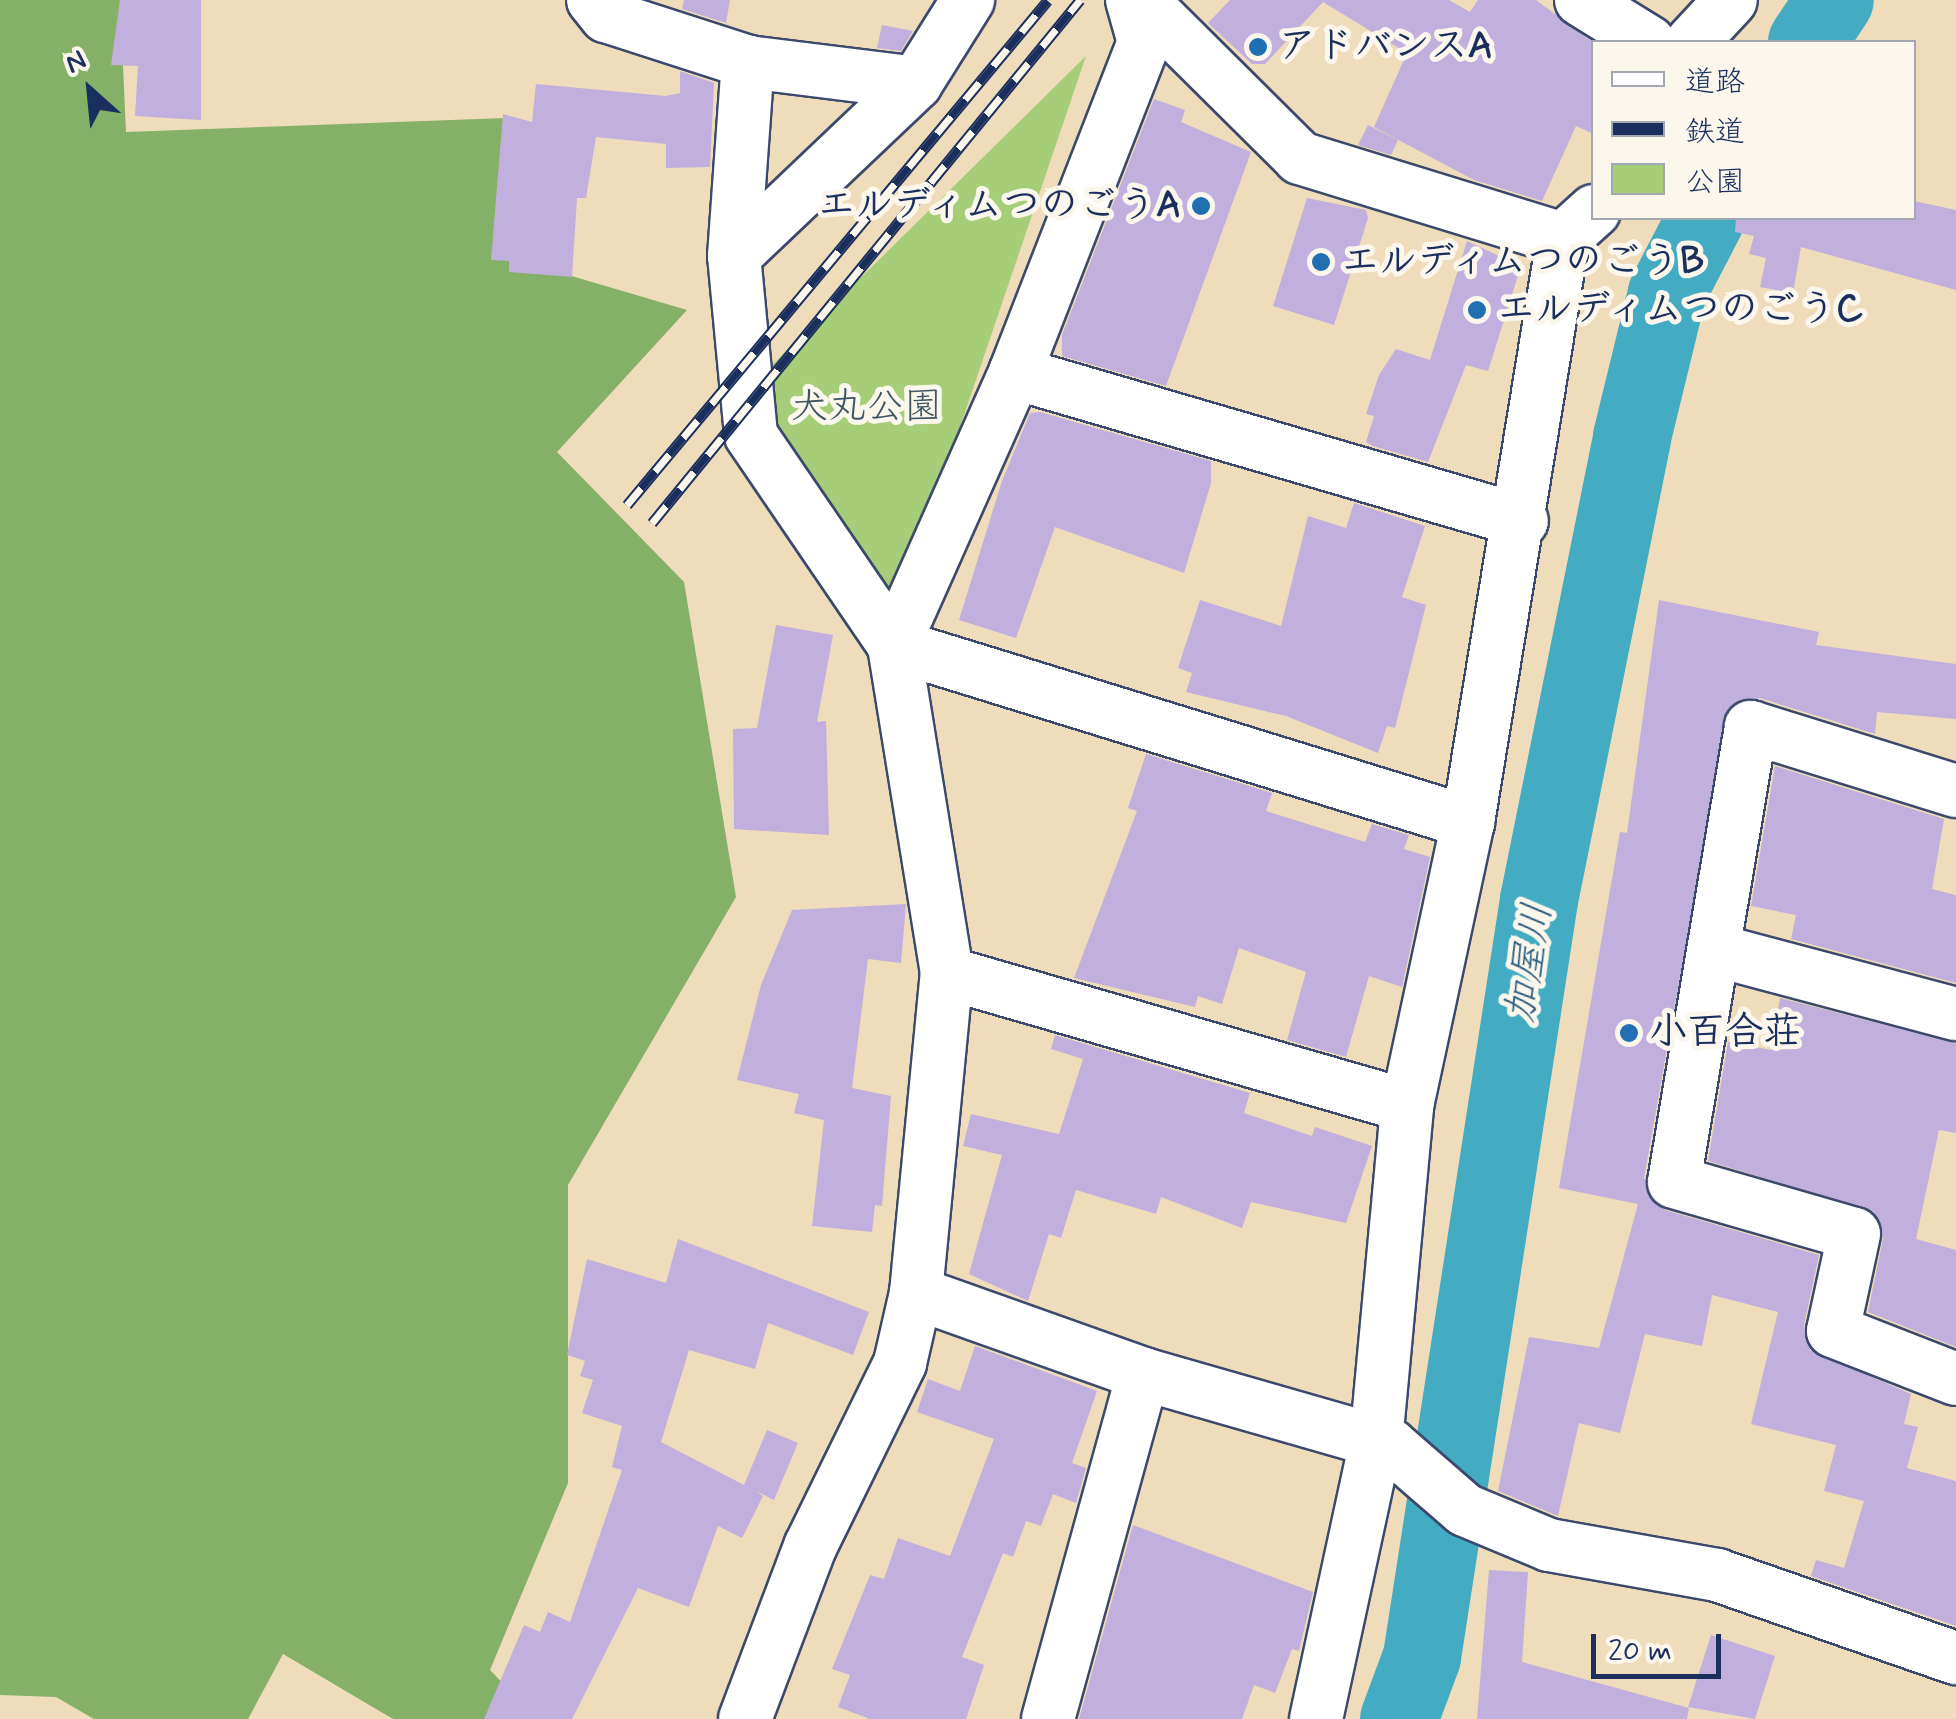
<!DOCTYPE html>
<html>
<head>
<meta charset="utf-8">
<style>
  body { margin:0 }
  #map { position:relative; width:1956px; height:1719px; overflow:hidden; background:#eedcba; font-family:Mynerve,"Klee One",sans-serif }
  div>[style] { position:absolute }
  .green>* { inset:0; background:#a6cd77 }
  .forest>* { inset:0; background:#84b068 }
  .river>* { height:78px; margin:-39px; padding:0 39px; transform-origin:39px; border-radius:39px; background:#43acc2 }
  .building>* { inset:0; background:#c1b0dd }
  .roads { filter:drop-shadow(2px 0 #3b496c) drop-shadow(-2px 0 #3b496c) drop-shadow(0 2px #3b496c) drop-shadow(0 -2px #3b496c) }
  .minor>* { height:52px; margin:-26px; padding:0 26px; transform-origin:26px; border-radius:26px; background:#fff }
  .rail>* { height:11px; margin-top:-5.5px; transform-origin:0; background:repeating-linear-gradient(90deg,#fbf7ec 0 22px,#1b2f5e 0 44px); box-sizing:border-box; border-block:2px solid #1b2f5e }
  .dots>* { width:28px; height:28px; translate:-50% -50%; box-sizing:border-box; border:5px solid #fbf7ec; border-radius:50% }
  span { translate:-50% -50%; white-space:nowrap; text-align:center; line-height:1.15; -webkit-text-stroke:10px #fbf7ec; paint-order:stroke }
  .poi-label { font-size:38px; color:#1b2f5e; font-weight:700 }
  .left { translate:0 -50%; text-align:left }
  .right { translate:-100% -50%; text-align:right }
  .park-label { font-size:38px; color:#3e5664 }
  .water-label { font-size:40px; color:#295b81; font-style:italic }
  .legend { position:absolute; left:1591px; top:40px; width:325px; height:180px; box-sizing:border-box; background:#fbf7ec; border:2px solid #a1a7b3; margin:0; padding:12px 18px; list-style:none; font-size:30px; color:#1b2f5e }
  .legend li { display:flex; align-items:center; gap:20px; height:50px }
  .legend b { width:50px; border:2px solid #a1a7b3 }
  .north { position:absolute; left:40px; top:40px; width:100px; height:100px; -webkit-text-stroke:8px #fbf7ec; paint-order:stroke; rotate:333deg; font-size:28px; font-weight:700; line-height:40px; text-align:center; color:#1b2f5e }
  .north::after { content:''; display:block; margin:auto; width:35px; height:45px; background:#1b2f5e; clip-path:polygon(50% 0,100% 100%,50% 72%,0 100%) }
  .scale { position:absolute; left:1591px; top:1634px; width:130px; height:45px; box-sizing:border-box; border:5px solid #1b2f5e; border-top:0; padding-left:12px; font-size:30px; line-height:35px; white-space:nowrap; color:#1b2f5e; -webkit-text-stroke:8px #fbf7ec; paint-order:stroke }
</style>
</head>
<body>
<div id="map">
  <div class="green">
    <i style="clip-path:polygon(1086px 56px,907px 583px,880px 590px,781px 453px,766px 371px)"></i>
  </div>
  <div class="forest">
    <i style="clip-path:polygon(0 0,120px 0,126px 132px,506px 118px,500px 255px,687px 310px,557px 452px,684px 582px,736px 897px,568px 1185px,568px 1483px,490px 1670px,537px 1719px,393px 1719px,283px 1654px,248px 1719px,94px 1719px,56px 1697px,0 1695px)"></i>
  </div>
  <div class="river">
    <i style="left:1807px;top:42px;width:50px;rotate:-56.3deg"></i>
    <i style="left:1399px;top:1719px;width:66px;rotate:-69.6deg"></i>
    <i style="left:1422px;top:1657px;width:766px;rotate:-81.21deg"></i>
    <i style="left:1539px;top:900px;width:472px;rotate:-78.6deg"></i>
    <i style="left:1632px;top:437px;width:148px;rotate:-76.3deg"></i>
    <i style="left:1667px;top:293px;width:85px;rotate:-62.5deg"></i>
  </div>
  <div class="building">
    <i style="clip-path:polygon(120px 0,201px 0,201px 120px,135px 116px,138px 66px,111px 65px)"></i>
    <i style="clip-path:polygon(684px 0,730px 0,726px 23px,682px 9px)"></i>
    <i style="clip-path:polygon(1230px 0,1449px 0,1470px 12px,1478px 0,1536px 0,1594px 43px,1594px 134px,1576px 126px,1542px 201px,1474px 180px,1374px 127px,1407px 53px,1323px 2px,1265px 64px,1252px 64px,1208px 23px)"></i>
    <i style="clip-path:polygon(882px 25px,913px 31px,901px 51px,877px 48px)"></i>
    <i style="clip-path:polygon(680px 71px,714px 83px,710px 167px,666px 168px,666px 144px,596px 137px,586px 198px,577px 198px,572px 277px,509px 272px,509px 261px,491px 260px,503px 114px,532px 122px,536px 84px,666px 96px,680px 93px)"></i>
    <i style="clip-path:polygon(1154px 99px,1185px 110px,1181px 122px,1251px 152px,1166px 386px,1062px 356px,1062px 335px)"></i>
    <i style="clip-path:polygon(1368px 125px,1398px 140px,1391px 155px,1358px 145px)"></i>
    <i style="clip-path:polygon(1307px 198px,1366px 210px,1368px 218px,1334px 325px,1273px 306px)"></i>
    <i style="clip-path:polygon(1914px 201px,1956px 210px,1956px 290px,1801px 247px,1793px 293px,1760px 287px,1766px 258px,1749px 254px,1754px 236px,1735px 232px,1736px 218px,1914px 218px)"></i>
    <i style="clip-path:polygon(1467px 241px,1521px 266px,1488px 371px,1466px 365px,1428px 462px,1373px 446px,1366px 442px,1374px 416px,1366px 414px,1379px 375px,1396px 349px,1430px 360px)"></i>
    <i style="clip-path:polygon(1040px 412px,1211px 461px,1211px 483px,1184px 573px,1055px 527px,1016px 638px,959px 620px,1002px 481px,1030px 413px)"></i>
    <i style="clip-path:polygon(1354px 503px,1425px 526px,1402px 597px,1426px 605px,1395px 728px,1387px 726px,1378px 753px,1286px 716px,1186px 692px,1192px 673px,1178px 668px,1200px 600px,1281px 626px,1308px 516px,1346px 528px)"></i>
    <i style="clip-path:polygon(1659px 600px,1819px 632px,1816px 645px,1956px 664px,1956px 719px,1877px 712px,1875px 734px,1760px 698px,1728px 708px,1644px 1178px,1665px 1210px,1819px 1255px,1804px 1325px,1810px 1350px,1911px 1394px,1904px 1424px,1918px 1427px,1907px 1468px,1956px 1481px,1956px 1626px,1811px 1576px,1816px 1560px,1844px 1568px,1864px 1501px,1824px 1491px,1836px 1445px,1751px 1424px,1778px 1312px,1712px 1295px,1702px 1346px,1645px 1334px,1620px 1433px,1579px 1423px,1558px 1516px,1498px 1491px,1529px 1337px,1599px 1348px,1638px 1204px,1559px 1188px,1620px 832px,1627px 833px)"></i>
    <i style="clip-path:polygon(776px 625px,833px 635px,817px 722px,826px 721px,829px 835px,734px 829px,733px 729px,757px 728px)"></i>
    <i style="clip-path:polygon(1146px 754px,1272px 793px,1266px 811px,1365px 842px,1372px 824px,1409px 835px,1404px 849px,1430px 857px,1402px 987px,1369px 976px,1346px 1057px,1287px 1040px,1306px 972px,1239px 948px,1222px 1004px,1198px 996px,1195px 1007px,1074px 978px,1137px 811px,1128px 808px)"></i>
    <i style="clip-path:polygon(1775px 766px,1944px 819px,1932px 889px,1956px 895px,1956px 983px,1791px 939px,1796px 915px,1751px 906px)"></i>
    <i style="clip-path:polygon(906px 904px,901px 963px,868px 959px,852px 1088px,891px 1096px,882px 1206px,875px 1205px,872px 1232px,812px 1226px,824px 1120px,794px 1113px,799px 1094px,737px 1080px,761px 985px,792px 910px)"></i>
    <i style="clip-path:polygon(1780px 998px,1956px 1043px,1956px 1133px,1939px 1130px,1916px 1239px,1956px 1250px,1956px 1347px,1868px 1312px,1883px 1239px,1874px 1212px,1708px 1161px,1728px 1042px,1771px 1050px)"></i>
    <i style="clip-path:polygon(1055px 1035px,1250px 1093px,1244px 1113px,1312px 1136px,1315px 1127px,1372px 1146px,1346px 1223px,1251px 1202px,1242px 1228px,1161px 1197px,1156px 1214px,1076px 1190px,1061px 1238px,1049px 1234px,1028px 1301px,969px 1274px,1002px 1155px,963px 1146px,971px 1114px,1059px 1134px,1083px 1059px,1051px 1049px)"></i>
    <i style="clip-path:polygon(678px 1239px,869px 1312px,853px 1355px,768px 1323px,755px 1369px,689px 1350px,661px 1442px,744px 1485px,767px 1430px,798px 1443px,774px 1500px,756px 1491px,763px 1496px,742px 1538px,718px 1526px,689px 1607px,638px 1588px,572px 1719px,484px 1719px,524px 1625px,540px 1632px,548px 1612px,570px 1622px,622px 1470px,612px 1467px,622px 1426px,582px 1413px,593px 1380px,580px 1376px,585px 1361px,567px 1355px,587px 1259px,666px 1283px)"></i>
    <i style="clip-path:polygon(975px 1346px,1097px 1391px,1072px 1463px,1086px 1468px,1076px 1503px,1053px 1494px,1041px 1526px,1026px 1521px,1013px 1557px,1003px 1553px,962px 1657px,984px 1665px,966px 1719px,870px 1719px,838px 1707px,850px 1675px,832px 1669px,870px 1575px,884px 1579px,898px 1538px,950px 1556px,994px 1439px,917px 1412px,928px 1379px,960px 1391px)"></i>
    <i style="clip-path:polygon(1133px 1525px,1313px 1592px,1299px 1651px,1292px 1649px,1275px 1693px,1254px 1685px,1242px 1719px,1079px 1719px)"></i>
    <i style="clip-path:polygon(1489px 1570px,1528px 1572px,1522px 1662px,1689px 1708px,1687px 1719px,1477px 1719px)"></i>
    <i style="clip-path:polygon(1711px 1635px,1775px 1656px,1755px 1719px,1688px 1707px)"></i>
  </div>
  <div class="roads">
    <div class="minor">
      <i style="left:593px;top:0;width:21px;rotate:51deg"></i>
      <i style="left:606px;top:16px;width:149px;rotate:17.9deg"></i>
      <i style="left:748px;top:62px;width:169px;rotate:7.1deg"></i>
      <i style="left:1132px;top:0;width:44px;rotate:74.1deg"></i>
      <i style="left:1144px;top:42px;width:355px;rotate:111.3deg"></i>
      <i style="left:1015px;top:373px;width:298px;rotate:114deg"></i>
      <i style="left:894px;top:645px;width:601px;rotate:17.14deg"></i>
      <i style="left:1141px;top:0;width:224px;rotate:44.8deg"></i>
      <i style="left:1300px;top:158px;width:275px;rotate:17.1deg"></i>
      <i style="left:1581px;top:0;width:80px;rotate:31.7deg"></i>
      <i style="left:1692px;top:42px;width:57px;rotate:-47.1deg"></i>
      <i style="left:734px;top:256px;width:251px;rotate:-43.5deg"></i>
      <i style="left:916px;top:83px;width:98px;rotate:-57.9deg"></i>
      <i style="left:1015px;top:373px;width:528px;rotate:16.27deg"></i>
      <i style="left:1956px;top:791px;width:215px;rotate:-162.7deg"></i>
      <i style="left:1751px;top:727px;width:461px;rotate:99.6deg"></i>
      <i style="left:1674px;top:1182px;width:187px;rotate:16.1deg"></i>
      <i style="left:1854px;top:1234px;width:99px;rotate:102.2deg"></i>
      <i style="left:1833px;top:1331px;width:132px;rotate:21.3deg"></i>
      <i style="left:1715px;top:950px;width:249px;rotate:14.9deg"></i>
      <i style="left:947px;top:973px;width:479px;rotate:16.1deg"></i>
      <i style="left:916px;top:1293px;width:241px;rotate:19.6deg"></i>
      <i style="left:1143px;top:1374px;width:257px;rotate:16deg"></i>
      <i style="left:1390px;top:1445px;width:99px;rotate:40.9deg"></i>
      <i style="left:1465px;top:1510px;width:91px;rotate:22.6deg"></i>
      <i style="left:1549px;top:1545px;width:171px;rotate:10.1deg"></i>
      <i style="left:1717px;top:1575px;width:253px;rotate:19.2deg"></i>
      <i style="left:745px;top:1719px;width:184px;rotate:-69.3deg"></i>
      <i style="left:810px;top:1547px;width:205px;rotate:-63.9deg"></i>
      <i style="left:900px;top:1363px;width:72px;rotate:-77.1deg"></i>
      <i style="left:916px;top:1293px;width:321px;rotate:-84.5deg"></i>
      <i style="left:947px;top:973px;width:332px;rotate:-99.2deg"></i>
      <i style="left:894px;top:645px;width:254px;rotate:-124.3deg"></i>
      <i style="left:751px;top:435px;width:180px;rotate:-95.4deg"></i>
      <i style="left:734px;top:256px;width:195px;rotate:-85.9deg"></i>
      <i style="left:1048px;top:1719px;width:358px;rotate:-74.6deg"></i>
      <i style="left:1316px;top:1719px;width:283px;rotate:-77.8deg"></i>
      <i style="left:1376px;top:1442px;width:337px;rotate:-84.7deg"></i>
      <i style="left:1407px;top:1106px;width:290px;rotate:-77.9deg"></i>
      <i style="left:1468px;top:822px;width:591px;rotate:-80.74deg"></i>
      <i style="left:1563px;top:239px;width:42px;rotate:-42.1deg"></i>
    </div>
  </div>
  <div class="rail">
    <i style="left:627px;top:505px;width:657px;rotate:-50.18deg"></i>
    <i style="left:652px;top:523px;width:676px;rotate:-50.7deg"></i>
  </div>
  <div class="dots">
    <i style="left:1258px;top:47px;background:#1f6fb2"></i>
    <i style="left:1201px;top:206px;background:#1f6fb2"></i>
    <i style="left:1321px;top:262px;background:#1f6fb2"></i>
    <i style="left:1477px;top:310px;background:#1f6fb2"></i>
    <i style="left:1629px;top:1033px;background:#1f6fb2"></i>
  </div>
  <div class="poi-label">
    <span class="left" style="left:1278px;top:47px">アドバンスA</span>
    <span class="right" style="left:1181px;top:206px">エルディムつのごうA</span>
    <span class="left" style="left:1341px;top:262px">エルディムつのごうB</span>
    <span class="left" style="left:1497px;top:310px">エルディムつのごうC</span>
    <span class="left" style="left:1649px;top:1033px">小百合荘</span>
  </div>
  <div class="park-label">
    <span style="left:866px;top:408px">犬丸公園</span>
  </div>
  <div class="water-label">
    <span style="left:1530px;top:963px;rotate:-81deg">加屋川</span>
  </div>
  <ul class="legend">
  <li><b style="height:12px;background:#fff"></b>道路</li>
  <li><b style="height:12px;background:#1b2f5e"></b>鉄道</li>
  <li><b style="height:28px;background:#a6cd77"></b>公園</li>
  </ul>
  <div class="north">N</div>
  <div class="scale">20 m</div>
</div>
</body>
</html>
